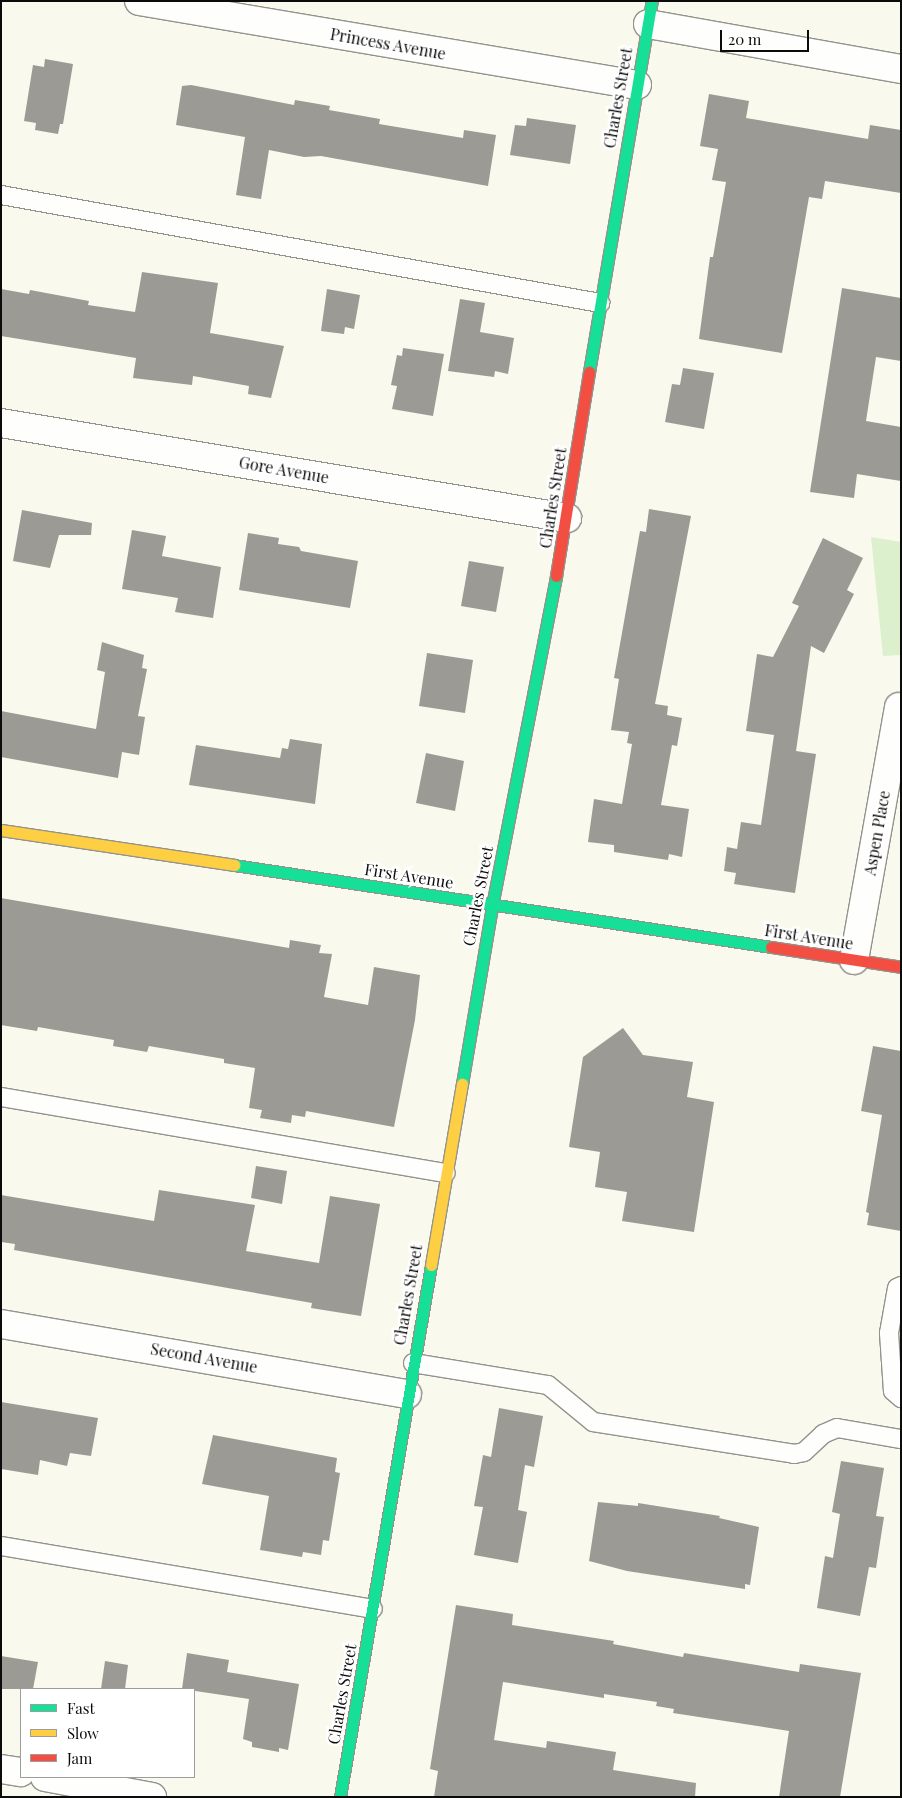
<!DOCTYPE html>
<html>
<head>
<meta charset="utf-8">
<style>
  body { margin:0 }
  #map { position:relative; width:902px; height:1798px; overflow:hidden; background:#faf9ed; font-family:"Playfair Display",serif }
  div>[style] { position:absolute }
  .green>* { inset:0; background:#ddf0ce }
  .building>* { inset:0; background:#9c9a94 }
  .roads { filter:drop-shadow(1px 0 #93928d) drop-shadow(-1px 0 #93928d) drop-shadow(0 1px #93928d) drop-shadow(0 -1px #93928d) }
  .lane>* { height:18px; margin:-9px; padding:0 9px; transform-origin:9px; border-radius:9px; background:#fefefc }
  .street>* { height:28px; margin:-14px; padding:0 14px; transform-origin:14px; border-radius:14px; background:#fefefc }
  .fast>* { height:11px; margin:-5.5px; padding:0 5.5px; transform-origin:5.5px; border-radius:5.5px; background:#16e098 }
  .slow>* { height:11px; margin:-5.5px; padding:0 5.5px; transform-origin:5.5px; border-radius:5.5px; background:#ffcf43 }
  .jam>* { height:11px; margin:-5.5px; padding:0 5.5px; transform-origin:5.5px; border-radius:5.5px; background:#f24e42 }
  span { translate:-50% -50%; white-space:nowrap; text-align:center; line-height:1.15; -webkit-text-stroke:5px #fff; paint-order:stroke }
  .street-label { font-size:16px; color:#0b0b0b }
  .frame { position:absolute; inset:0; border:2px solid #0b0b0b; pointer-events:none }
  .legend { position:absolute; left:20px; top:1688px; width:175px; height:90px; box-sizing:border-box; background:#fff; border:1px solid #9d9d9d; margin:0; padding:6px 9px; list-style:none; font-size:15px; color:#0b0b0b }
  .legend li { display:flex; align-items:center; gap:10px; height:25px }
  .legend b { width:25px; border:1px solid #9d9d9d }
  .scale { position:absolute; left:720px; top:30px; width:89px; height:22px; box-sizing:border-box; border:2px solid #0b0b0b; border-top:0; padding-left:6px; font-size:15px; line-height:18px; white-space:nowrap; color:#0b0b0b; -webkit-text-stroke:4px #fff; paint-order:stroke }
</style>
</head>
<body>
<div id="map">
  <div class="green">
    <i style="clip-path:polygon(871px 537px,901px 542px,901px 655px,883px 656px)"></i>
  </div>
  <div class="building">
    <i style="clip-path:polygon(45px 59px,73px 64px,63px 124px,60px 124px,58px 134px,35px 130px,36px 123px,24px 121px,33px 65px,44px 67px)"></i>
    <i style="clip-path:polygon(191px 85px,294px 105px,295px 100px,330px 106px,329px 110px,380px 119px,379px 124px,463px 138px,464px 130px,496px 135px,488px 186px,321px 156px,304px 157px,269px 150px,261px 199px,236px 195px,245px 137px,176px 125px,182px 86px)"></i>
    <i style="clip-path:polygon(709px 94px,749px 101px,746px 118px,868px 139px,870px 125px,901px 130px,901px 193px,825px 181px,822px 199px,809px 197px,782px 353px,699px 339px,710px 257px,713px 257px,726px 182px,712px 180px,718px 149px,700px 146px)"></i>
    <i style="clip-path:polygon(527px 118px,576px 125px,570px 164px,510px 155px,515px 125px,526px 126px)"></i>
    <i style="clip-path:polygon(142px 272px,218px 283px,210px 333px,284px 346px,271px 398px,248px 394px,249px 386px,193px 376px,192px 385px,133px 378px,136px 358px,1px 336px,1px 289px,29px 294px,30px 290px,89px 301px,88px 305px,135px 312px)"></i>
    <i style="clip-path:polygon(842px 288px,901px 298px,901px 361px,876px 357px,866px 421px,901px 427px,901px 481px,857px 474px,854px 498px,810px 492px)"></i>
    <i style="clip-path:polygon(327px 289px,360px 295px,354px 329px,345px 327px,344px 334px,321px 331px)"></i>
    <i style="clip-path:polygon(460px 299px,485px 303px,480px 332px,514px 338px,508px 374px,495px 371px,494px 377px,448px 371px)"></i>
    <i style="clip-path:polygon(403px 348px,444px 354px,433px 416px,392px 409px,397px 386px,391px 385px,397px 355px,402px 356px)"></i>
    <i style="clip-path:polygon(683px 368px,714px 373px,704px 429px,665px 422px,672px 384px,680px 385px)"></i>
    <i style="clip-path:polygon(649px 509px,691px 516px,655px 704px,668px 706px,667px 715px,682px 718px,677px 746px,672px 745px,661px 805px,689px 809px,682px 857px,669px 854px,668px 860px,614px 852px,614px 845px,588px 842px,594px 799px,622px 804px,632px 744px,627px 743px,629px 732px,611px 730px,619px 679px,614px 678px,640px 531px,646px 532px)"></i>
    <i style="clip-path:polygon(22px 510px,92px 523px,91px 535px,59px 535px,50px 568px,13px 561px)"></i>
    <i style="clip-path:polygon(132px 530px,166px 536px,162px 556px,221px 567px,213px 618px,175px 612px,178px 598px,122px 589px)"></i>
    <i style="clip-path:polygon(248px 533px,279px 538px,278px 544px,299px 547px,301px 551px,358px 561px,350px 608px,239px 590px)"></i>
    <i style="clip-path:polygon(823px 538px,863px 558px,847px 590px,854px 594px,824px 653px,811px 646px,796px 751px,816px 754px,795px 893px,734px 884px,736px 873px,724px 871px,727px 847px,737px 849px,741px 822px,761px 825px,774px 735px,746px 731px,757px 654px,773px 657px,799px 606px,792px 603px)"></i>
    <i style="clip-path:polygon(469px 561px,504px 567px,496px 612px,461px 606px)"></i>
    <i style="clip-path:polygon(102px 642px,144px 655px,142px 668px,147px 669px,138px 716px,145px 717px,139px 755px,122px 752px,118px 778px,1px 757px,1px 711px,96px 729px,105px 672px,97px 670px)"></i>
    <i style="clip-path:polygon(427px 653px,473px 660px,465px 713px,419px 706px)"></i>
    <i style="clip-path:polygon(290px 739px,322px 744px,315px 804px,189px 785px,196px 745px,280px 758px,282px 748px,288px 749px)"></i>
    <i style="clip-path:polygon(426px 753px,464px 761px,455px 811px,416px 803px)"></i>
    <i style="clip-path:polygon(1px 898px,289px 948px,290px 940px,321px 945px,319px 953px,332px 954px,324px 997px,368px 1005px,374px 967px,420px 975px,415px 1020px,394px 1127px,306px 1111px,305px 1117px,292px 1115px,291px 1123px,260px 1118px,262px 1110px,249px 1108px,255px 1068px,224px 1063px,224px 1059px,149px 1046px,147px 1052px,113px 1046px,114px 1040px,38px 1027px,37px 1031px,1px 1025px)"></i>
    <i style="clip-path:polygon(623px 1028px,643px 1055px,693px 1062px,687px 1097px,714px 1102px,694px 1232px,622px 1221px,627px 1192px,595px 1187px,600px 1152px,569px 1147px,583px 1057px)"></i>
    <i style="clip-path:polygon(873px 1046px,901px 1051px,901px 1231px,867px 1225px,869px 1213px,866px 1212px,882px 1115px,861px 1111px)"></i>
    <i style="clip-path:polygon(256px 1166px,287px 1171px,282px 1204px,251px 1198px)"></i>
    <i style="clip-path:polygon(159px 1190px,255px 1205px,246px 1251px,319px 1263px,330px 1196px,380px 1204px,361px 1316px,311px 1308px,312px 1303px,14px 1250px,15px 1244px,1px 1242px,1px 1195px,154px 1221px)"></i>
    <i style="clip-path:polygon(1px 1402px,98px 1418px,91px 1456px,70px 1453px,67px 1466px,40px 1460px,38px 1475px,1px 1469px)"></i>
    <i style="clip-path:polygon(499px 1408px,543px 1416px,534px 1467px,525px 1465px,518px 1510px,527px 1512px,518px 1563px,474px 1555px,483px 1507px,474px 1506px,483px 1455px,491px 1457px)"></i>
    <i style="clip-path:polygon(213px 1435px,337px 1458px,335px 1472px,340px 1473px,329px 1541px,323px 1540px,321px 1555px,303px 1552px,302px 1557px,260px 1550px,269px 1496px,202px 1484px)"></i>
    <i style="clip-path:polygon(841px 1461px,884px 1468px,876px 1516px,884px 1517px,876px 1568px,869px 1567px,860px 1616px,817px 1608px,825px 1556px,833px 1558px,840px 1514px,832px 1512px)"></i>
    <i style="clip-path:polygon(598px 1502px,638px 1506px,638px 1503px,720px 1516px,719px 1518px,759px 1527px,750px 1585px,745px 1584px,745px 1589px,627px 1571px,589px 1561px)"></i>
    <i style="clip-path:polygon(456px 1605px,513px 1614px,512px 1625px,614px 1641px,613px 1644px,683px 1657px,684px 1653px,799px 1672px,800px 1664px,861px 1673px,840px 1797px,779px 1797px,789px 1731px,673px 1713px,674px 1709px,656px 1706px,657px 1702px,604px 1694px,604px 1698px,503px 1682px,494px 1740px,546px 1748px,547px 1741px,616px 1752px,613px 1770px,696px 1783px,695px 1797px,434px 1797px,438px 1771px,430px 1769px)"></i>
    <i style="clip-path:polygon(187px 1653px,229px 1660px,227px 1672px,299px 1684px,288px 1750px,279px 1748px,279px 1752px,252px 1747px,252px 1742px,243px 1739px,249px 1699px,182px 1689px)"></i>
    <i style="clip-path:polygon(1px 1656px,38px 1662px,33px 1689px,1px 1689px)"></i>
    <i style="clip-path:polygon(105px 1661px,128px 1665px,125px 1689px,101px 1689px)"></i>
  </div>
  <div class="roads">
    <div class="lane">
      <i style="left:1px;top:195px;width:609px;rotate:10.22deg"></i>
      <i style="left:1px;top:1097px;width:451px;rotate:9.7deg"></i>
      <i style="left:901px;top:1286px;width:4px;rotate:153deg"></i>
      <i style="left:897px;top:1288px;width:46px;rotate:100.1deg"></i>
      <i style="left:889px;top:1333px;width:58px;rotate:86.1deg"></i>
      <i style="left:893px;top:1391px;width:11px;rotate:41deg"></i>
      <i style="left:413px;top:1363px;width:137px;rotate:9.3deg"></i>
      <i style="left:548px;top:1385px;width:58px;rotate:39.4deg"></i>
      <i style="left:593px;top:1422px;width:204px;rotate:9deg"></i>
      <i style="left:794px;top:1454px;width:10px;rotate:-11deg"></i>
      <i style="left:804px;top:1452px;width:26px;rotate:-43deg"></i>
      <i style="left:823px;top:1434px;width:15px;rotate:-23deg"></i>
      <i style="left:837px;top:1428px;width:65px;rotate:9.8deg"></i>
      <i style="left:1px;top:1546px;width:377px;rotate:9.6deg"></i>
    </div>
    <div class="street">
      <i style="left:139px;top:1px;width:505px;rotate:9.57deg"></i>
      <i style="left:648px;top:24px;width:257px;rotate:10.1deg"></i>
      <i style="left:1px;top:423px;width:574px;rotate:9.53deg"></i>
      <i style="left:854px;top:960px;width:257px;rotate:-79.9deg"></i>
      <i style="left:1px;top:1324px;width:412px;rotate:9.8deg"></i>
      <i style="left:1px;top:1769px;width:20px;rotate:9deg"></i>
      <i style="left:45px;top:1777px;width:109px;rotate:10.6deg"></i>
    </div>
    <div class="fast">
      <i style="left:589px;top:372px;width:376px;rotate:-80.4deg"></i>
      <i style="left:234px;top:865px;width:543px;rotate:8.68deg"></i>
      <i style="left:462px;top:1084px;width:181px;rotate:-80.4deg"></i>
      <i style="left:492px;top:906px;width:336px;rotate:-79deg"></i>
      <i style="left:340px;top:1797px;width:540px;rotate:-80.29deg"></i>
    </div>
    <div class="slow">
      <i style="left:1px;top:830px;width:236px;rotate:8.5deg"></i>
      <i style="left:431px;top:1265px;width:184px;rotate:-80.3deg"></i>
    </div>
    <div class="jam">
      <i style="left:556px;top:576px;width:207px;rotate:-80.8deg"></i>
      <i style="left:771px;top:947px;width:132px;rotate:8.7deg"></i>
    </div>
  </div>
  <div class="street-label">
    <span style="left:388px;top:44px;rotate:10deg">Princess Avenue</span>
    <span style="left:618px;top:98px;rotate:-80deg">Charles Street</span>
    <span style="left:284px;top:470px;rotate:10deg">Gore Avenue</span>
    <span style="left:553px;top:498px;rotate:-81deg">Charles Street</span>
    <span style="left:877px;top:833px;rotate:-80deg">Aspen Place</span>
    <span style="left:409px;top:876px;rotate:9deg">First Avenue</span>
    <span style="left:478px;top:896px;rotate:-79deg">Charles Street</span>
    <span style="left:809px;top:937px;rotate:9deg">First Avenue</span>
    <span style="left:408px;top:1295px;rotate:-80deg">Charles Street</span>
    <span style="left:204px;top:1358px;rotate:10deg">Second Avenue</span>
    <span style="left:342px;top:1694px;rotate:-80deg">Charles Street</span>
  </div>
  <div class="frame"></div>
  <ul class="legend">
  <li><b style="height:6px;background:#16e098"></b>Fast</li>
  <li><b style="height:6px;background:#ffcf43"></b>Slow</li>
  <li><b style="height:6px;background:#f24e42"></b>Jam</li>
  </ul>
  <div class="scale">20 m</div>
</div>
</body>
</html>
